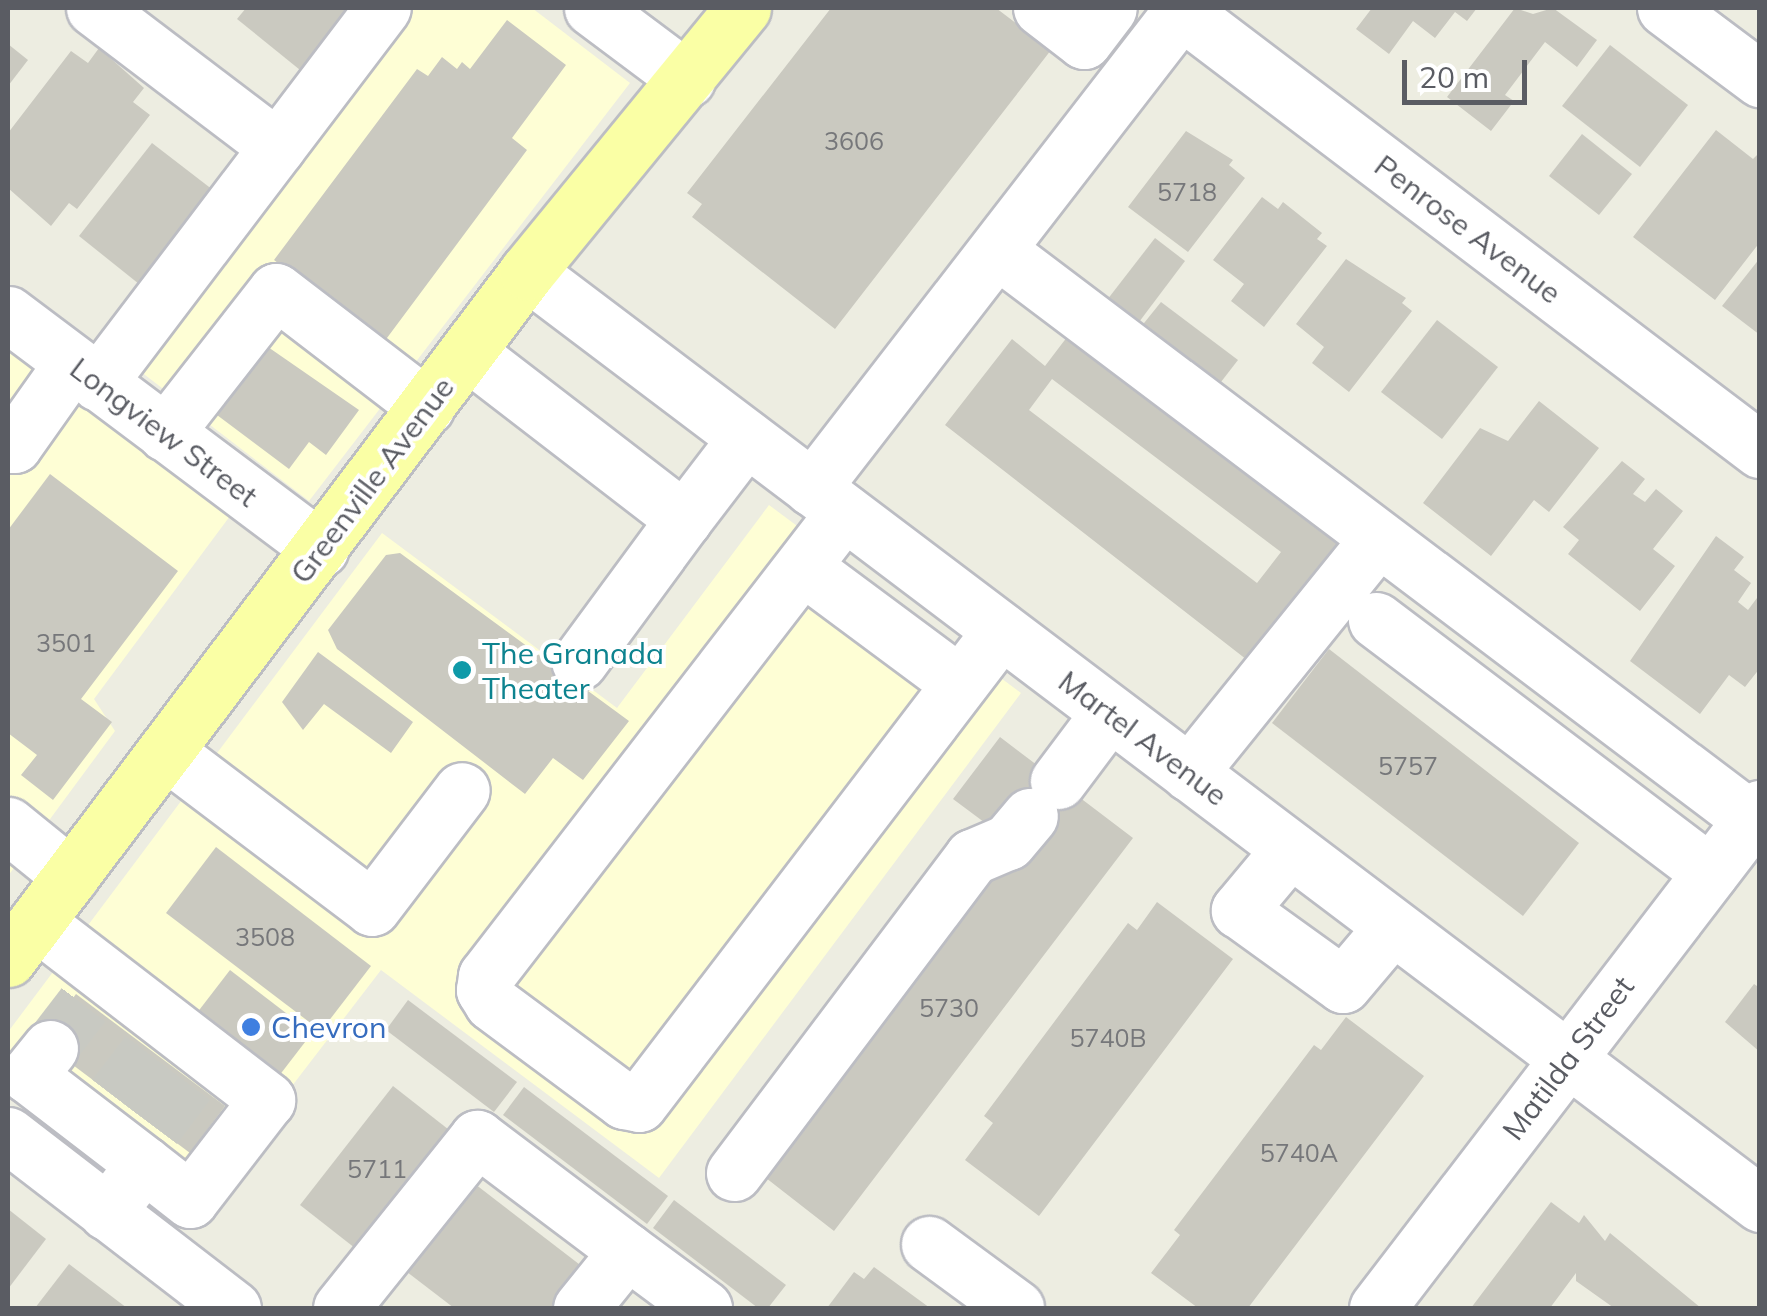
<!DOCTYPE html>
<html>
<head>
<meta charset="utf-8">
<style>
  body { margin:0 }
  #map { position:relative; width:1767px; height:1316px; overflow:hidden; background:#edede1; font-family:Mulish,sans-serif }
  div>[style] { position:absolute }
  .commercial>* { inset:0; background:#fefed5 }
  .building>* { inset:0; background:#cac9c0 }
  .minor-tunnel>* { height:55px; margin-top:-27.5px; transform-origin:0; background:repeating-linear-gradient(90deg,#c8c9c2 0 55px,transparent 0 83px) }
  .roads { filter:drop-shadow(2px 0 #bcbdc3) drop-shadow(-2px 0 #bcbdc3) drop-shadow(0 2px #bcbdc3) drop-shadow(0 -2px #bcbdc3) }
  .minor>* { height:55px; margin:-27.5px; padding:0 27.5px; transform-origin:27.5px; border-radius:27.5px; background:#fff }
  .major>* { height:55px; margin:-27.5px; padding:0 27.5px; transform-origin:27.5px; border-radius:27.5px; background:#faffa5 }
  .dots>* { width:28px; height:28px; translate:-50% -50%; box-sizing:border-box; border:5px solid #fff; border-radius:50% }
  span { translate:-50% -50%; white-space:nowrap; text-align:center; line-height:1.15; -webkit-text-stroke:8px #fff; paint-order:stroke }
  .number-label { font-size:25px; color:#76777a }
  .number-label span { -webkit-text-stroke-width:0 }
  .street-label { font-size:30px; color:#5a5c63 }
  .culture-label { font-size:30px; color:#0d838f }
  .left { translate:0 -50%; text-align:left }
  .shop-label { font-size:30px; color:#366cbe }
  .frame { position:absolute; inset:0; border:10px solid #5a5c63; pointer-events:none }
  .scale { position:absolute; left:1402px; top:60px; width:125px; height:45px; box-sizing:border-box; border:5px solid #5a5c63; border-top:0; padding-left:12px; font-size:30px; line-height:35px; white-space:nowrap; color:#5a5c63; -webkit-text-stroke:8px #fff; paint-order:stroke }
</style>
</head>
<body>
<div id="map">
  <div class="commercial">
    <i style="clip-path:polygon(366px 8px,532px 8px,630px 83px,309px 501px,106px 345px)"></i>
    <i style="clip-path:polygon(8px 345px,233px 512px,94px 699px,115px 731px,8px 876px)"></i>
    <i style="clip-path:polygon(769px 505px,1021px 693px,659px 1178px,381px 970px,186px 1224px,8px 1088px,8px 1032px,382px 533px,617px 708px)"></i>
  </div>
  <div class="building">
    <i style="clip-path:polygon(246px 8px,357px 8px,305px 74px,237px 19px)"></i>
    <i style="clip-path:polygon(831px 8px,996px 8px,1051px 50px,835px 329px,692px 217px,702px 204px,687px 193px)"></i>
    <i style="clip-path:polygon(1372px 8px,1477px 8px,1467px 21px,1455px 12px,1435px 38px,1413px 21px,1389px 54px,1356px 29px)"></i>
    <i style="clip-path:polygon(1515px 8px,1533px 14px,1553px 8px,1597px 40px,1577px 67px,1545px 42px,1505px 95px,1514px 101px,1491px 131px,1447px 97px)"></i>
    <i style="clip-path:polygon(507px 20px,566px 65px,512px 138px,527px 150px,384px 342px,274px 260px,417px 69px,428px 76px,442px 57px,457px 69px,462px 62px,470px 69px)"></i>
    <i style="clip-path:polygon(8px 44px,28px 60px,8px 86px)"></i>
    <i style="clip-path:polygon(1610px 45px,1688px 105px,1640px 167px,1562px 106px)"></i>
    <i style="clip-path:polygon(99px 48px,144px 88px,133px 102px,150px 115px,77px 209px,69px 203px,51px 226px,8px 188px,8px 133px,71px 51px,88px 63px)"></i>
    <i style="clip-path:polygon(1716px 130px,1753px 159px,1760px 152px,1760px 242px,1715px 300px,1633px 237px)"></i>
    <i style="clip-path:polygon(1186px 131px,1233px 160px,1229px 165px,1245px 178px,1188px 252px,1128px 207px)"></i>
    <i style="clip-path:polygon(1582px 134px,1632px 174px,1599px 215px,1549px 176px)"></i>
    <i style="clip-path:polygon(152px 143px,213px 190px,139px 284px,79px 236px)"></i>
    <i style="clip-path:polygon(1262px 197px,1278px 209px,1283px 202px,1322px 233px,1317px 239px,1327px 246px,1264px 327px,1231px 301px,1244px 284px,1213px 260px)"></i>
    <i style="clip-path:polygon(1155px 238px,1185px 261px,1133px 330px,1107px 300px)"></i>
    <i style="clip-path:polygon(1760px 258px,1760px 335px,1722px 306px)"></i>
    <i style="clip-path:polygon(1346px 259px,1406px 298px,1402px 303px,1412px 311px,1349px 392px,1312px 363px,1324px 347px,1296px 324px)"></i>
    <i style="clip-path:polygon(1161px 302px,1238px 360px,1214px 391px,1136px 333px)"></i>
    <i style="clip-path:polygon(evenodd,1080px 320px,1120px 372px,1339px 544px,1260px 670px,945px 425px,1012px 339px,1045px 366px,1080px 320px,1052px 379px,1281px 552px,1257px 583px,1029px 410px,1052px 379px)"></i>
    <i style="clip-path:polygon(1437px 320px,1498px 367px,1442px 439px,1381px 392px)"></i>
    <i style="clip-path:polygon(268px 347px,359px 410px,326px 455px,309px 442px,289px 469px,209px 409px,249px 356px,257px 362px)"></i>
    <i style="clip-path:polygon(1539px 401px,1599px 448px,1549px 512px,1534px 500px,1491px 556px,1423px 503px,1480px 428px,1508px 441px)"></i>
    <i style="clip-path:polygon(1622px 461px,1645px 479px,1633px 494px,1645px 502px,1656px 489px,1683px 511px,1653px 549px,1675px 566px,1640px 611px,1568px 554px,1579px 540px,1563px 527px)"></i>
    <i style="clip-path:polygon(50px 474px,178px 571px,81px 699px,112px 722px,53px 800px,21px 775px,37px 755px,8px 733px,8px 530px)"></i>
    <i style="clip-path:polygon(1716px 536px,1744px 557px,1734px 570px,1751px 583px,1738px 602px,1748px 610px,1760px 594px,1760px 668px,1745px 687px,1729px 675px,1700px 714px,1630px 661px)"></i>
    <i style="clip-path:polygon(400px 553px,629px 721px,583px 780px,553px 758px,525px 794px,337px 649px,328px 630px,386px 555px)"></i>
    <i style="clip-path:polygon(1329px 649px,1579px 843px,1523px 916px,1272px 723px)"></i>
    <i style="clip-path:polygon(318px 652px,413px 722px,391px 753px,324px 704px,303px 730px,282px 702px)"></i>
    <i style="clip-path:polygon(1000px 737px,1133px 838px,834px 1231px,766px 1178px,1037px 821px,996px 831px,953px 799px)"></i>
    <i style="clip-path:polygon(216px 847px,371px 966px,321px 1031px,166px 913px)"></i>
    <i style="clip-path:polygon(1157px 902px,1233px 959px,1039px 1216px,965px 1160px,993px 1123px,984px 1116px,1128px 923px,1137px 930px)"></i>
    <i style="clip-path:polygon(230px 970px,312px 1033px,272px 1085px,190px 1022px)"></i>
    <i style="clip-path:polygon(1754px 984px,1760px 988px,1760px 1052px,1725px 1022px)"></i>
    <i style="clip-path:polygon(76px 994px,225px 1106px,190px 1153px,41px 1041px)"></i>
    <i style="clip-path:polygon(408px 1000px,517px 1082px,494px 1112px,386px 1030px)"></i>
    <i style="clip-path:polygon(1346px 1017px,1424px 1076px,1248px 1308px,1198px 1308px,1151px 1273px,1180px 1235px,1174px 1230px,1314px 1045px,1321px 1050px)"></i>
    <i style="clip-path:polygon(393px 1086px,453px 1133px,360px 1252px,300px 1205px)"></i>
    <i style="clip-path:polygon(524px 1087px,668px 1196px,647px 1224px,503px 1115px)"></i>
    <i style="clip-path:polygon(462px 1174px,588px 1271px,559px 1308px,454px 1308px,394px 1262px)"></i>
    <i style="clip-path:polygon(674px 1200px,786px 1285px,768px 1308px,758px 1308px,653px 1228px)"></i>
    <i style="clip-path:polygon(1551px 1202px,1579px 1223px,1584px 1215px,1605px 1241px,1610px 1233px,1701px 1308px,1614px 1308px,1576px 1281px,1576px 1273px,1550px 1308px,1471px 1308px)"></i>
    <i style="clip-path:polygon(8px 1209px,46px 1239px,8px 1289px)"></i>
    <i style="clip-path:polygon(69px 1264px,127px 1308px,35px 1308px)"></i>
    <i style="clip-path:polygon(874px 1267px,930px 1308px,827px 1308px,854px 1272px,864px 1279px)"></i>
  </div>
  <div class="minor-tunnel">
    <i style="left:50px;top:1048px;width:59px;rotate:-52.5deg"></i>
    <i style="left:114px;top:1096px;width:59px;rotate:-52.5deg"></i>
    <i style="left:155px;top:1127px;width:59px;rotate:-53.3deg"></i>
  </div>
  <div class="roads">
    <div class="minor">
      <i style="left:94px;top:8px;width:230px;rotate:37.2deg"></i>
      <i style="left:592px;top:8px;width:119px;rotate:36.8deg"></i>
      <i style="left:1041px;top:8px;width:54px;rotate:37.5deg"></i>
      <i style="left:1084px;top:41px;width:41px;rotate:-52.9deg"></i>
      <i style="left:1177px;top:8px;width:732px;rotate:37.17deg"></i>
      <i style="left:1665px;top:8px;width:119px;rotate:36.8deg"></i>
      <i style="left:997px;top:250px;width:956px;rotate:37.05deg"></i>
      <i style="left:527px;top:272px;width:1546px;rotate:37.08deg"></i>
      <i style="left:8px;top:314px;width:391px;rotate:36.9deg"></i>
      <i style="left:467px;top:352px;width:274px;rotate:37.6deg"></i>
      <i style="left:684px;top:519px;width:177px;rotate:126.3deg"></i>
      <i style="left:98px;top:383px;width:471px;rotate:-52.8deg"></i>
      <i style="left:165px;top:433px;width:180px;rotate:-52deg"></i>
      <i style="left:276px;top:291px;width:190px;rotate:37.5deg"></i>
      <i style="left:8px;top:445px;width:6px"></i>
      <i style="left:14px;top:445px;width:100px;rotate:-54.7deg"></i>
      <i style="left:812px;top:488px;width:603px;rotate:-52.28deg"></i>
      <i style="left:844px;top:512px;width:586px;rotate:127.65deg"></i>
      <i style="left:486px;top:976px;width:14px;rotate:98deg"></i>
      <i style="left:484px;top:990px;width:15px;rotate:58deg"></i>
      <i style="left:492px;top:1003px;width:164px;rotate:36.6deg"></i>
      <i style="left:624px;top:1101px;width:15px;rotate:11deg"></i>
      <i style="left:639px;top:1104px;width:596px;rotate:-52.63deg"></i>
      <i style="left:684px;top:519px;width:102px;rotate:-52.6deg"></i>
      <i style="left:803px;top:567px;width:194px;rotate:36.6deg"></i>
      <i style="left:1376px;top:620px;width:419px;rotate:37.1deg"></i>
      <i style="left:166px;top:752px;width:258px;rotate:37.1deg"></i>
      <i style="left:372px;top:908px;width:148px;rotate:-52.7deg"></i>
      <i style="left:1189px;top:773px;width:299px;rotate:-51.1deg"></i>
      <i style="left:1058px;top:781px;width:85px;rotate:-53.1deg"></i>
      <i style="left:8px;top:825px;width:81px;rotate:39deg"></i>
      <i style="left:1290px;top:849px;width:80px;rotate:129.9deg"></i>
      <i style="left:1239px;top:910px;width:128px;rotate:35.8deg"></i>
      <i style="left:1343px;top:985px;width:76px;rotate:-49.8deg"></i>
      <i style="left:36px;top:922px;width:292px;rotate:37.6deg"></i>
      <i style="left:267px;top:1100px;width:126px;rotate:127.6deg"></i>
      <i style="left:190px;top:1200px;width:58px;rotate:-142deg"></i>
      <i style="left:144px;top:1164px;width:61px;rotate:127.6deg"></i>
      <i style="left:50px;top:1048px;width:35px;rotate:129deg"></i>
      <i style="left:28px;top:1075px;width:146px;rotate:37.5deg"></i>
      <i style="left:8px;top:1135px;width:284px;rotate:37.6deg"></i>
      <i style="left:734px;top:1173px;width:396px;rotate:-53deg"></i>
      <i style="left:972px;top:857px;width:39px;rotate:-23deg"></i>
      <i style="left:1008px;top:842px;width:34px;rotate:-50deg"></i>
      <i style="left:929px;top:1244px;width:108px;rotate:36.3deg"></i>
      <i style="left:341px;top:1308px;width:218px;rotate:-51.3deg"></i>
      <i style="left:477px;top:1138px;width:188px;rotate:37deg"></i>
      <i style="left:581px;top:1308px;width:73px;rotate:-51.1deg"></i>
      <i style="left:627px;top:1251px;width:96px;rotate:36.5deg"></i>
      <i style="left:1377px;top:1308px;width:630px;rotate:-52.55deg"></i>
    </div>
    <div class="major">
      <i style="left:8px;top:959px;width:861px;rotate:-52.93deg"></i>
      <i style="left:527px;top:272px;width:341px;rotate:-50.7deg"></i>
    </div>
  </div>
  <div class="dots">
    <i style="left:462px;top:670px;background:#0f9aa8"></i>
    <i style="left:251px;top:1027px;background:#3f7fe0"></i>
  </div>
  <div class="number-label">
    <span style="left:854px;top:141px">3606</span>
    <span style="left:1187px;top:192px">5718</span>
    <span style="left:66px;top:643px">3501</span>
    <span style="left:1408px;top:766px">5757</span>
    <span style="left:265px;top:937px">3508</span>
    <span style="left:949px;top:1008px">5730</span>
    <span style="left:1108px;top:1038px">5740B</span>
    <span style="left:1299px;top:1153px">5740A</span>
    <span style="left:377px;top:1169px">5711</span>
  </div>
  <div class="street-label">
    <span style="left:1468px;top:229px;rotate:37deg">Penrose Avenue</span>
    <span style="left:164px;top:432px;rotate:37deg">Longview Street</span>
    <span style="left:372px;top:480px;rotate:-53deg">Greenville Avenue</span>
    <span style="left:1143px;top:738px;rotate:37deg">Martel Avenue</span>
    <span style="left:1568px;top:1058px;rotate:-53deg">Matilda Street</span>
  </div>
  <div class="culture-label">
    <span class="left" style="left:482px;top:670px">The Granada<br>Theater</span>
  </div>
  <div class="shop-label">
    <span class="left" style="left:271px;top:1027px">Chevron</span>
  </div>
  <div class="frame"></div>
  <div class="scale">20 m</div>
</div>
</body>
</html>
